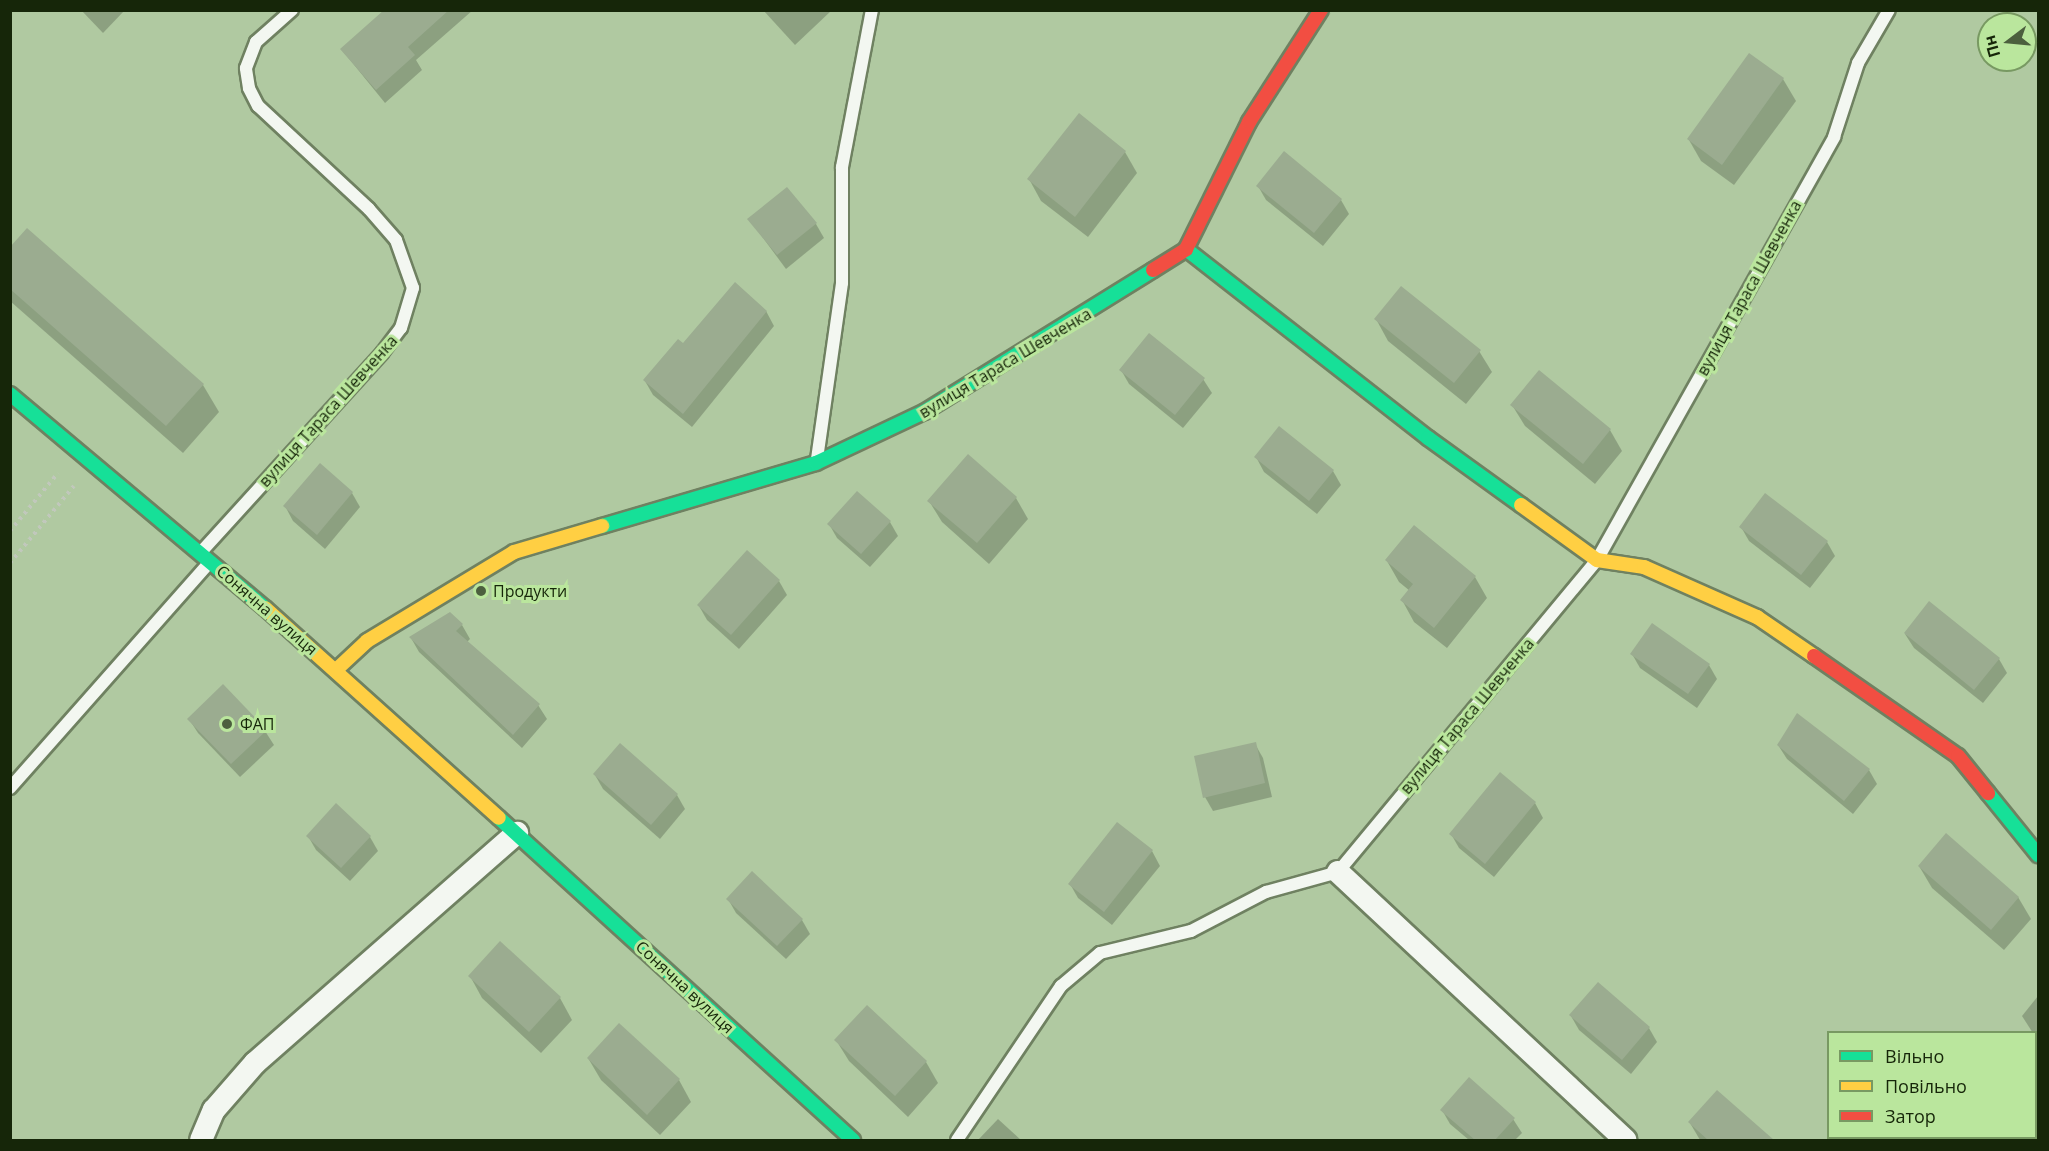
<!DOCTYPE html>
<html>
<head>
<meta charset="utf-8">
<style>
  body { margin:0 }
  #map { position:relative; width:2049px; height:1151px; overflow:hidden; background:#b0c9a1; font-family:"Open Sans",sans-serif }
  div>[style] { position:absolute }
  .shadow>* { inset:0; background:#0003 }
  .building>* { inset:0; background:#9bac90 }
  .path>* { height:4px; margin-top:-2px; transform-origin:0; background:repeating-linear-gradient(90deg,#c1c8bc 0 3px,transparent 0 7.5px) }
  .roads { filter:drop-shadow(2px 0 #6f8161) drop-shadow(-2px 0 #6f8161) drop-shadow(0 2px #6f8161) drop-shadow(0 -2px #6f8161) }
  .lane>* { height:12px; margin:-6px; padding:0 6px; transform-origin:6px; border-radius:6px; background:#f3f7f1 }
  .street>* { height:22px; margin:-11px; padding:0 11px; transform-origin:11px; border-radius:11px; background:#f3f7f1 }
  .fast>* { height:14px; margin:-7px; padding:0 7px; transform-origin:7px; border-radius:7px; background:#16e098 }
  .slow>* { height:14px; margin:-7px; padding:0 7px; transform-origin:7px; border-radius:7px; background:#ffcf43 }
  .jam>* { height:14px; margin:-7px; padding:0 7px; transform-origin:7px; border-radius:7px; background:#f24e42 }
  .dots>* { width:16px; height:16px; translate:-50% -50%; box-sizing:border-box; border:3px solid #bae69d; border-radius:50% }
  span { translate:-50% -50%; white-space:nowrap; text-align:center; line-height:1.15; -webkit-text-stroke:6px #bae69d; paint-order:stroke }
  .street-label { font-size:16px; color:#162609 }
  .poi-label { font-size:16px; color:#162609 }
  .left { translate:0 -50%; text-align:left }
  .frame { position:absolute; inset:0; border:12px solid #162609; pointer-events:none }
  .legend { position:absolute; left:1827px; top:1031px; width:210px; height:108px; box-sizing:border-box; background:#bae69d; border:2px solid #789962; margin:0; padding:8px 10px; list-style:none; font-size:18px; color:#162609 }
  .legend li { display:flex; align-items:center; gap:12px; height:30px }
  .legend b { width:30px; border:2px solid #789962 }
  .north { position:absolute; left:1977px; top:12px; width:60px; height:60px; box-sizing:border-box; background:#bae69d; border:2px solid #789962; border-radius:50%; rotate:254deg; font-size:16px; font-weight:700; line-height:24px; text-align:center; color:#162609 }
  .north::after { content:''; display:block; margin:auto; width:21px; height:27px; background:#4c5f3e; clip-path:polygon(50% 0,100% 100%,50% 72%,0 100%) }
</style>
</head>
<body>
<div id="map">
  <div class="shadow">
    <i style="clip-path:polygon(81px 10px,125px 10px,103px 33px)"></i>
    <i style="clip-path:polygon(386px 10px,473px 10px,416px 60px,422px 70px,385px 103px,342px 50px)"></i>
    <i style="clip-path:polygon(763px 10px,830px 10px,831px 11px,795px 45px)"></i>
    <i style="clip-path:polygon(1750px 55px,1783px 79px,1796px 101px,1734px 185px,1701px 161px,1689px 140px)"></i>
    <i style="clip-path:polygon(1125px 152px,1137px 173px,1088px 237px,1041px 201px,1029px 179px)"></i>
    <i style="clip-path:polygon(1258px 186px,1341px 200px,1349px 214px,1323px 246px,1266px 200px)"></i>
    <i style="clip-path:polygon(749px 219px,816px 224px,824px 238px,786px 269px)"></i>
    <i style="clip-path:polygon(10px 250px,203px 385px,219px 412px,183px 453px,10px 301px)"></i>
    <i style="clip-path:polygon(766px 311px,774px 326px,692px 427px,653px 395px,645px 381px)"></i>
    <i style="clip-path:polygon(1376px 319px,1479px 351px,1492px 372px,1466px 404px,1388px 341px)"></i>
    <i style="clip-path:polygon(1121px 370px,1203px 379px,1212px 393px,1183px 428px,1129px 384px)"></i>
    <i style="clip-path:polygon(1512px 405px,1610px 430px,1622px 451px,1595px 484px,1525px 426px)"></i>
    <i style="clip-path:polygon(1256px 457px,1333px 471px,1341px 485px,1317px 514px,1264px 472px)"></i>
    <i style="clip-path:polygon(320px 465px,352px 493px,360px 507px,325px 549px,293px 521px,285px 506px)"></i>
    <i style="clip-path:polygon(1016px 498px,1028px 519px,989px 564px,942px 522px,929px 501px)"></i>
    <i style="clip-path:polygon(890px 522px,898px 536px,870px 567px,837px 538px,829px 524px)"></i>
    <i style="clip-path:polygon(1741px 527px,1827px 542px,1835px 556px,1810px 588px,1749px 541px)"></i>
    <i style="clip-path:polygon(1387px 561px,1475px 577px,1487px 598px,1447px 648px,1414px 622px,1402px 600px,1410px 591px,1399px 582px)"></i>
    <i style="clip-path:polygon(779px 581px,787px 595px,739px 649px,707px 620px,699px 606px)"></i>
    <i style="clip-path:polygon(462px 625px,470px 639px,467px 642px,538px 705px,547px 719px,522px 748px,419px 652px,411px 638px)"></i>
    <i style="clip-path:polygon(1905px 634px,1999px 659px,2007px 673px,1983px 703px,1914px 648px)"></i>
    <i style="clip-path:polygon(1632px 654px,1709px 665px,1717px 679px,1697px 708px,1640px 668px)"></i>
    <i style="clip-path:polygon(189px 719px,265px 731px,274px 745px,240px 777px,198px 733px)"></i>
    <i style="clip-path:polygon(1255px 744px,1263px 758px,1272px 797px,1213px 811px,1205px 797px)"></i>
    <i style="clip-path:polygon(1778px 745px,1869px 770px,1877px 784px,1853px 814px,1787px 759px)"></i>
    <i style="clip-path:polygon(620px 746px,677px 795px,685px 809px,660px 839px,603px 789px,595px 775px)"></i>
    <i style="clip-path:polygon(1535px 803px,1543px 818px,1494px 877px,1459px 848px,1451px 834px)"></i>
    <i style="clip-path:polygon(308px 836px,370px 837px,378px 851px,350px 881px,316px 850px)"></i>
    <i style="clip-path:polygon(1152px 851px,1160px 866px,1112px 925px,1078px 898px,1070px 884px)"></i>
    <i style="clip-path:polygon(1919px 866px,2018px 897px,2031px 919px,2004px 950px,1932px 888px)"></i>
    <i style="clip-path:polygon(728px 899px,802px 920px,810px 934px,786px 959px,736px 913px)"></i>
    <i style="clip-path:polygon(470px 976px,560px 998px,572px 1020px,541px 1053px,482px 998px)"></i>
    <i style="clip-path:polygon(2038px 996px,2038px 1041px,2022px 1016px)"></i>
    <i style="clip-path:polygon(1571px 1016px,1649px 1028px,1657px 1042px,1631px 1074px,1579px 1030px)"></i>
    <i style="clip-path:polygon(836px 1040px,926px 1062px,938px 1083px,908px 1117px,849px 1061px)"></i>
    <i style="clip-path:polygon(588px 1058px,679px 1080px,691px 1102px,660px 1135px,601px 1080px)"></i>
    <i style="clip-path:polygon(1718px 1092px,1772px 1140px,1700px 1140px,1690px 1123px)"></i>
    <i style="clip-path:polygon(1442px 1110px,1513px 1119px,1522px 1133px,1515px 1140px,1469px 1140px,1450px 1124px)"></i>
    <i style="clip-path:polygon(998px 1119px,1021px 1140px,978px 1140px)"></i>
  </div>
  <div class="building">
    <i style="clip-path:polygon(384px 10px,449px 10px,408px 47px,415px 55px,376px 90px,340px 49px)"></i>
    <i style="clip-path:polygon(1749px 53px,1784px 78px,1722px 165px,1687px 139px)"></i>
    <i style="clip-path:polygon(1079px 113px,1126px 151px,1075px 217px,1027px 179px)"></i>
    <i style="clip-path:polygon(1284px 151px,1342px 199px,1314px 233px,1256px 186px)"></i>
    <i style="clip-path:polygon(787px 187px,817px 223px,777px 255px,747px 219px)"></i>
    <i style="clip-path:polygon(27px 228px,204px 384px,166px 426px,10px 289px,10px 247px)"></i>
    <i style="clip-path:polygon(735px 282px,767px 311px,683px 414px,643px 380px,678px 339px,683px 343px)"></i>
    <i style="clip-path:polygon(1401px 286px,1481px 350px,1454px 383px,1374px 319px)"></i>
    <i style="clip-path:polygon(1149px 333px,1205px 378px,1175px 415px,1119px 370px)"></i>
    <i style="clip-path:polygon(1539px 370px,1611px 429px,1583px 464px,1510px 405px)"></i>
    <i style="clip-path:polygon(1279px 426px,1334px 470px,1309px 501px,1254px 457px)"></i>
    <i style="clip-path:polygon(968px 454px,1017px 497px,977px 543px,927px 501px)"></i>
    <i style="clip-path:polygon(320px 463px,353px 492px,317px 535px,283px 506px)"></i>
    <i style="clip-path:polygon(857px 491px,891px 521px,861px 554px,827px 524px)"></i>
    <i style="clip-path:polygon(1765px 493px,1828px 541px,1801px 575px,1739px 527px)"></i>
    <i style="clip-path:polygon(1414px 525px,1476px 576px,1434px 628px,1400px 600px,1413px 584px,1385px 560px)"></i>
    <i style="clip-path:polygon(747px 550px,780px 580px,731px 635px,697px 605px)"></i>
    <i style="clip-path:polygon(1929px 601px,2000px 658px,1974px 690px,1904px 633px)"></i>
    <i style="clip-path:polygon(450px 612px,463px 624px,456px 631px,540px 704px,513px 735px,409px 637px)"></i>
    <i style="clip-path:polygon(1652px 623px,1710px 664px,1688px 694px,1630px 654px)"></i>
    <i style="clip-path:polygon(223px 684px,267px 730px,231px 764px,187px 719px)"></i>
    <i style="clip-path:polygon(1797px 713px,1870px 769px,1844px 801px,1777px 745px)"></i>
    <i style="clip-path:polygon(1256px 742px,1265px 783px,1203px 798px,1194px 756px)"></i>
    <i style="clip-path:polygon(620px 743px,678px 794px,651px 825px,593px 774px)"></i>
    <i style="clip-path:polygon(1500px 772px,1536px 802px,1485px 864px,1449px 834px)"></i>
    <i style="clip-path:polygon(336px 803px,371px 836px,341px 868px,306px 836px)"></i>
    <i style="clip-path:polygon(1117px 822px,1153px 850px,1104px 912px,1068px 884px)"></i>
    <i style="clip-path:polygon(1946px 833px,2019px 897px,1991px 930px,1918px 866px)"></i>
    <i style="clip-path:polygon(752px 871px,803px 919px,777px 946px,726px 899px)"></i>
    <i style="clip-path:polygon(500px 941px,561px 997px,529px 1032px,468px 976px)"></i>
    <i style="clip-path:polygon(1598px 982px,1650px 1027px,1622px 1060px,1569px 1015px)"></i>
    <i style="clip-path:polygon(867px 1005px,927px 1061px,895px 1096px,834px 1040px)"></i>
    <i style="clip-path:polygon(619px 1023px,680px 1079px,647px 1115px,587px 1058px)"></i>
    <i style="clip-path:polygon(1469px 1077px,1515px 1118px,1495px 1140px,1475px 1140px,1440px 1110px)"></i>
    <i style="clip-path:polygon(1717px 1090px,1774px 1140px,1708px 1140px,1688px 1122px)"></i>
  </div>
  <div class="path">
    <i style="left:10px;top:531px;width:75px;rotate:-50.4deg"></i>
    <i style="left:10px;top:563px;width:100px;rotate:-50.3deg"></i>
  </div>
  <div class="roads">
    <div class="lane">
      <i style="left:817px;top:459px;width:178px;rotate:-81.9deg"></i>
      <i style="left:842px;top:283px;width:116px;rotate:-90deg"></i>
      <i style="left:842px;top:167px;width:160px;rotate:-79.2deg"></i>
      <i style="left:202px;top:551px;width:268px;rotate:-47.7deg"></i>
      <i style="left:382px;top:353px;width:31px;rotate:-53deg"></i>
      <i style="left:401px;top:328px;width:42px;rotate:-73.3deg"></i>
      <i style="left:413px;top:288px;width:51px;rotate:-109.5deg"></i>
      <i style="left:396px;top:240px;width:41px;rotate:-131.1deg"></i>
      <i style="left:369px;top:209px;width:151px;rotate:-137.1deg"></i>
      <i style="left:258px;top:106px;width:20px;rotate:-117deg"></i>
      <i style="left:249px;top:88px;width:20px;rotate:-99deg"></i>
      <i style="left:246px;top:68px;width:28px;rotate:-69deg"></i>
      <i style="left:256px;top:42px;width:48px;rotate:-41.6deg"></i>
      <i style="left:10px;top:788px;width:302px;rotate:-48.5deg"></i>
      <i style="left:957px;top:1140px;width:186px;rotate:-56deg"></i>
      <i style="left:1061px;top:986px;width:51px;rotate:-40.2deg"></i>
      <i style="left:1100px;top:953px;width:94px;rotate:-13.6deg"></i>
      <i style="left:1191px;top:931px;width:85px;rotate:-27.5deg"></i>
      <i style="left:1266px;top:892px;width:75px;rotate:-15.5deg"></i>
      <i style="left:1338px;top:872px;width:405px;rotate:-50.3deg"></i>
      <i style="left:1597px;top:560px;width:485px;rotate:-60.7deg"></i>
      <i style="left:1834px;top:137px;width:78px;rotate:-72deg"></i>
      <i style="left:1858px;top:63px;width:61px;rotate:-59.7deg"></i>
    </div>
    <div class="street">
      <i style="left:1338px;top:872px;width:393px;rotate:43deg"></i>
      <i style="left:201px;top:1140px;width:33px;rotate:-67deg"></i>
      <i style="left:214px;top:1110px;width:62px;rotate:-48.9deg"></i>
      <i style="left:255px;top:1063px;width:349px;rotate:-41.3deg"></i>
    </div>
    <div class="fast">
      <i style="left:1186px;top:249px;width:307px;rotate:38deg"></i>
      <i style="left:1428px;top:438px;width:115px;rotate:35.8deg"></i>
      <i style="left:10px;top:394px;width:333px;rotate:40deg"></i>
      <i style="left:602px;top:526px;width:223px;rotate:-16.4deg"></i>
      <i style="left:816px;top:463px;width:119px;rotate:-25.3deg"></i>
      <i style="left:924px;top:412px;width:269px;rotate:-31.8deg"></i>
      <i style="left:1988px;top:793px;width:80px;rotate:51.1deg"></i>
      <i style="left:499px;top:818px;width:479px;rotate:42.3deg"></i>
    </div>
    <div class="slow">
      <i style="left:1521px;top:505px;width:94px;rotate:35.9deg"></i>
      <i style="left:1597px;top:560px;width:48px;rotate:8.5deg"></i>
      <i style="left:1644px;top:567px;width:124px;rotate:23.9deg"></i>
      <i style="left:1757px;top:617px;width:69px;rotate:34.4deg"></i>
      <i style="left:265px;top:608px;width:314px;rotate:41.9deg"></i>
      <i style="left:336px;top:670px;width:42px;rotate:-43.1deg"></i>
      <i style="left:367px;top:641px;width:172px;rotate:-31.2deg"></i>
      <i style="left:514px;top:552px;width:92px;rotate:-16.5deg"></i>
    </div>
    <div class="jam">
      <i style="left:1153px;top:270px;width:39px;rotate:-32deg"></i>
      <i style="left:1186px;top:249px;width:142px;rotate:-63.6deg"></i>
      <i style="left:1249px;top:122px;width:133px;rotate:-57.3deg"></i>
      <i style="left:1814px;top:656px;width:175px;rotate:34.8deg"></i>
      <i style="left:1958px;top:756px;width:48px;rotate:51deg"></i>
    </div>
  </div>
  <div class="dots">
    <i style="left:481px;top:591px;background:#4c5f3e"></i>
    <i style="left:227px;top:724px;background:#4c5f3e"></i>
  </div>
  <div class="street-label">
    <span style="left:1749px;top:288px;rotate:-61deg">вулиця Тараса Шевченка</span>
    <span style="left:1005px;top:363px;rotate:-31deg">вулиця Тараса Шевченка</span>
    <span style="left:328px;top:411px;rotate:-48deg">вулиця Тараса Шевченка</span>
    <span style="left:267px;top:610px;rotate:41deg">Сонячна вулиця</span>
    <span style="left:1467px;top:716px;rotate:-50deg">вулиця Тараса Шевченка</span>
    <span style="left:685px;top:987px;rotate:43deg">Сонячна вулиця</span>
  </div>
  <div class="poi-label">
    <span class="left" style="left:493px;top:591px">Продукти</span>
    <span class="left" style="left:240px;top:724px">ФАП</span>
  </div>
  <div class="frame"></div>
  <ul class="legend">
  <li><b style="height:8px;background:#16e098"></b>Вільно</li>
  <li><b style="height:8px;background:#ffcf43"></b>Повільно</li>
  <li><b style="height:8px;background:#f24e42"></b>Затор</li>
  </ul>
  <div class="north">Пн</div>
</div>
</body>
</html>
